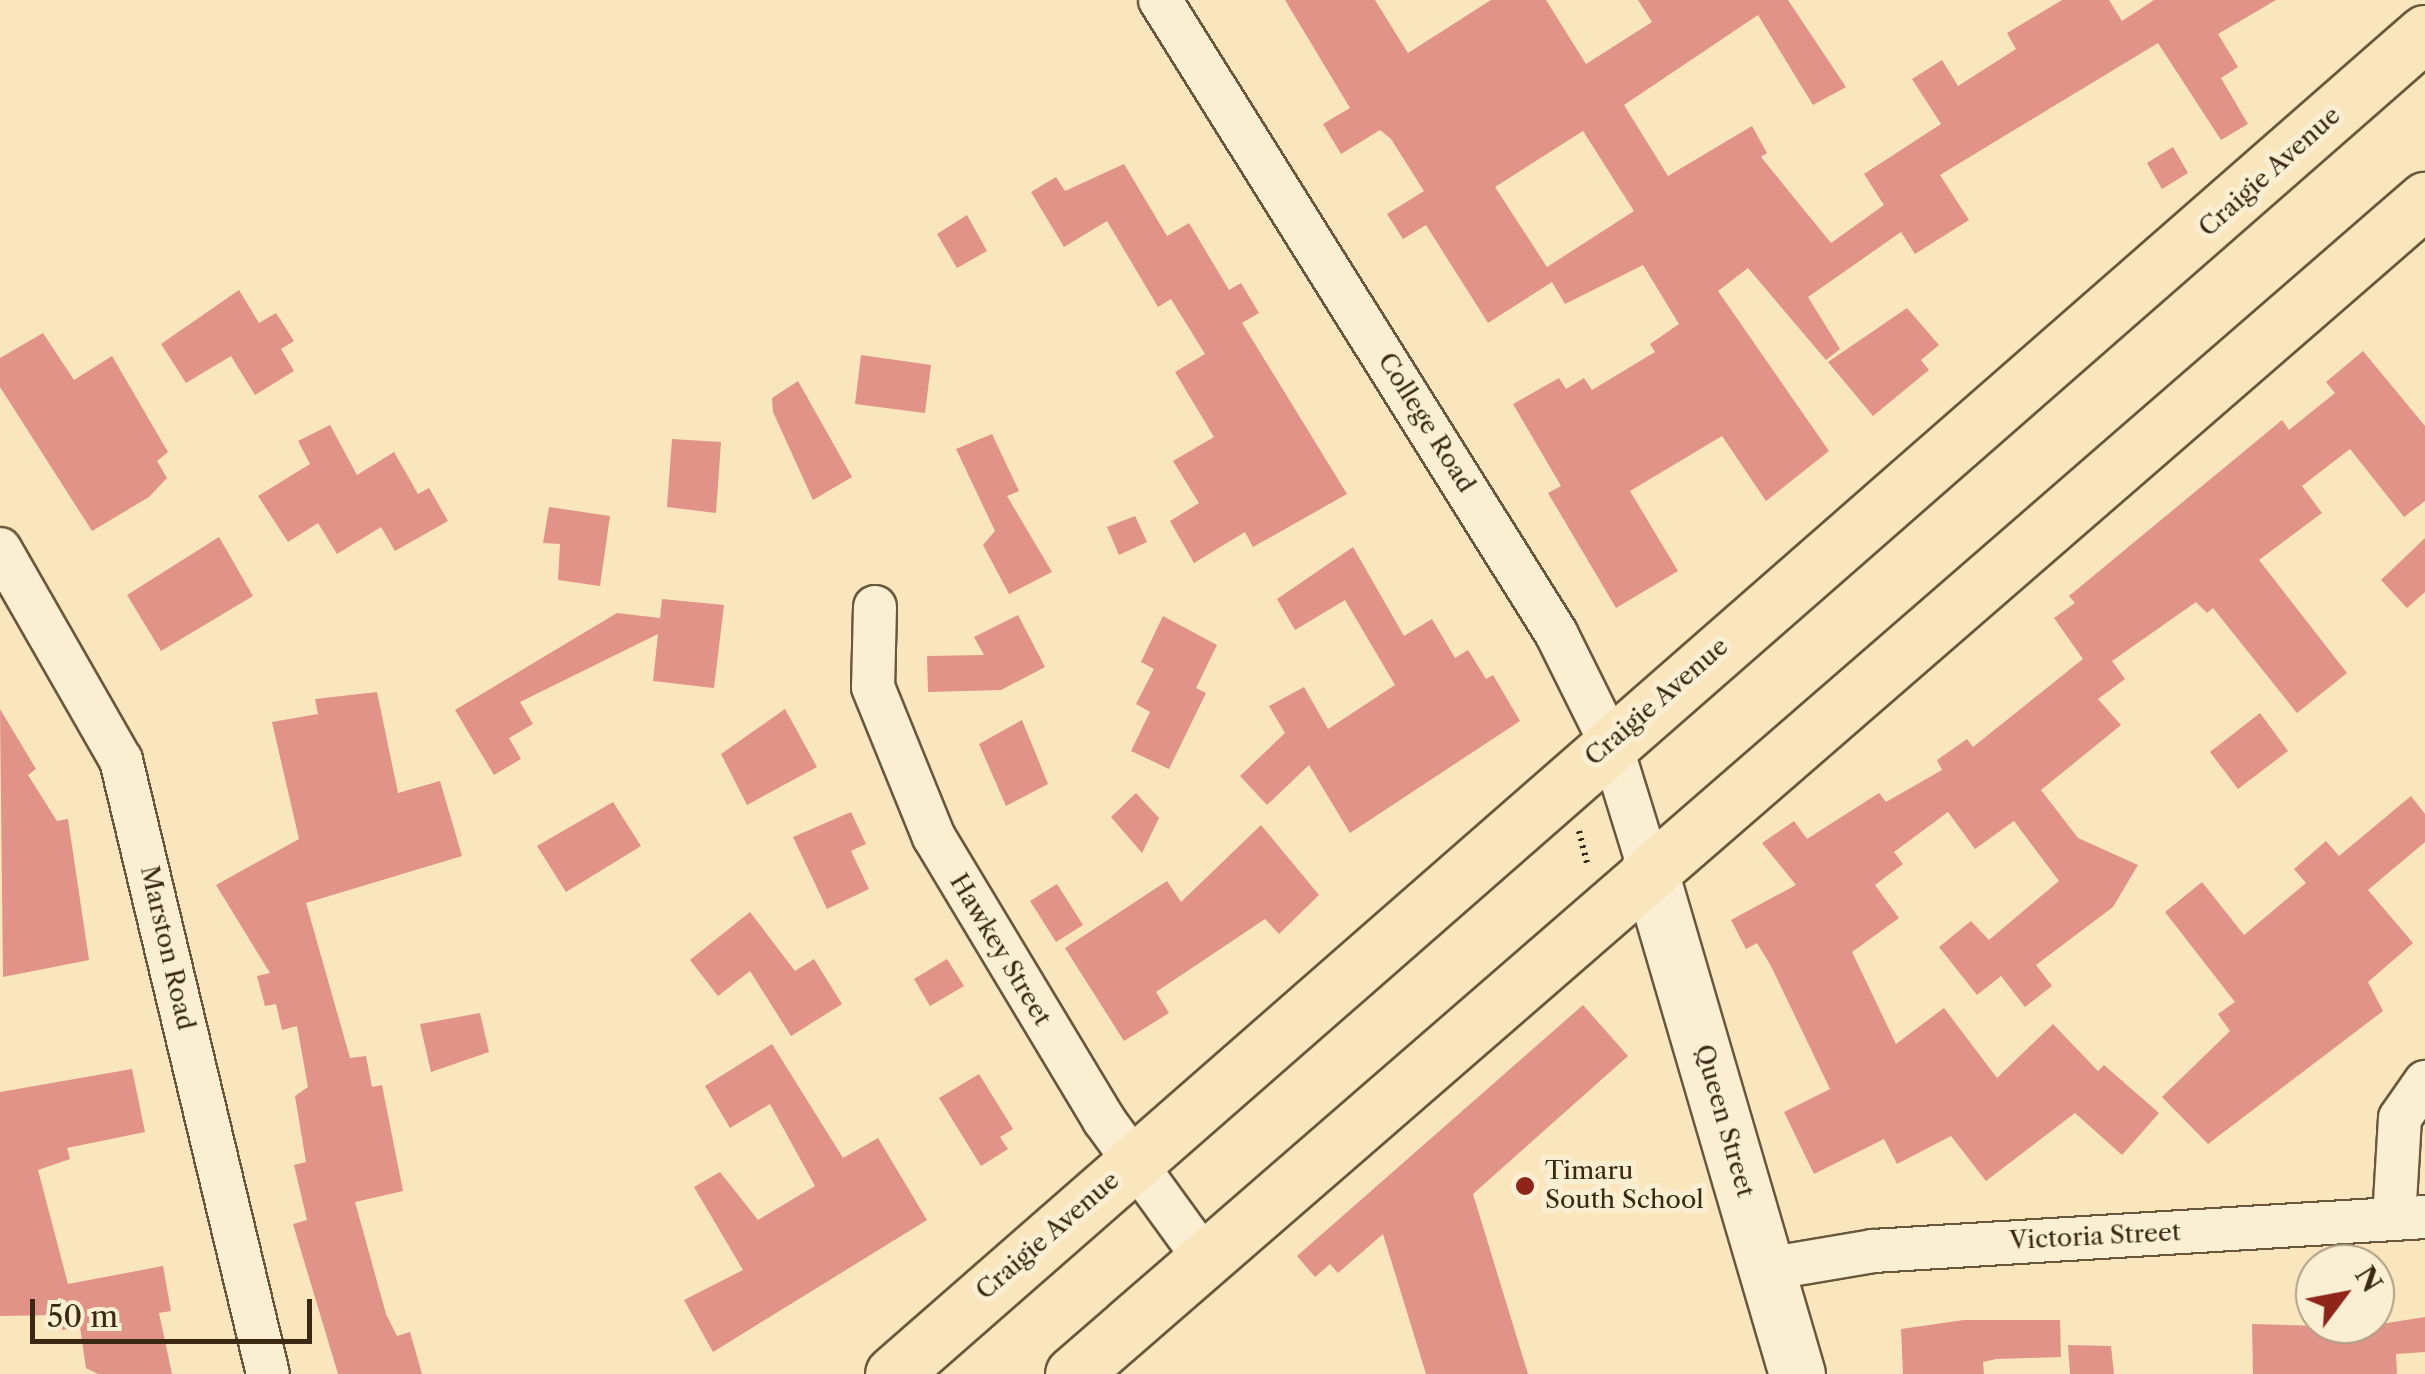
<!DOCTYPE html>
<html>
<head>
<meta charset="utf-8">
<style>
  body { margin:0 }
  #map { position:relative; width:2425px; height:1374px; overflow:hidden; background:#f9e6bc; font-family:"Libre Caslon Text",serif }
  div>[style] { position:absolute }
  .building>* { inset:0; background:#e19388 }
  .path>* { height:6px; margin-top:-3px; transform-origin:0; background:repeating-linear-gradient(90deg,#3a2812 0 2.5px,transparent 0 7.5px) }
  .roads { filter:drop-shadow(2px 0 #6a583c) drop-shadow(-2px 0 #6a583c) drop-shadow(0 2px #6a583c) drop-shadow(0 -2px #6a583c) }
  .minor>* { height:42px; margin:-21px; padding:0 21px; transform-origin:21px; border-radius:21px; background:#fbefd3 }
  .tertiary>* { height:55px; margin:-27.5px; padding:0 27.5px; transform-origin:27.5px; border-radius:27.5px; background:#fbefd3 }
  .trunk>* { height:55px; margin:-27.5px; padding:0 27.5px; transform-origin:27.5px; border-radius:27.5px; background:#f9e6bc }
  .dots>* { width:28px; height:28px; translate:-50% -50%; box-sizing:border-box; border:5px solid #fbefd3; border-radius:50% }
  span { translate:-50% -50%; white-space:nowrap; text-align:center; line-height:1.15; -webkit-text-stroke:10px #fbefd3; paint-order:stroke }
  .street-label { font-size:25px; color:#3a2812 }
  .poi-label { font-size:25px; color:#3a2812 }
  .left { translate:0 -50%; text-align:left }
  .north { position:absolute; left:2295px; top:1244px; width:100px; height:100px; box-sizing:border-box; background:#fbefd3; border:2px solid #ae9f86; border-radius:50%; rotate:58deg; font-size:28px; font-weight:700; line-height:40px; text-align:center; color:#3a2812 }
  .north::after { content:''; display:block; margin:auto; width:35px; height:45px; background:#8f2418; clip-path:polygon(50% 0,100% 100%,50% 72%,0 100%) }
  .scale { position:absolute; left:30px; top:1299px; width:282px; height:45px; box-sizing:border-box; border:5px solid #3a2812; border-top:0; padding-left:12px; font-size:30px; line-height:35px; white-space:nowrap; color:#3a2812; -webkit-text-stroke:8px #fbefd3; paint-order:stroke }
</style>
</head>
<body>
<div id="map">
  <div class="building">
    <i style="clip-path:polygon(evenodd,1285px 0,1375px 0,1408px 53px,1491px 0,1546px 0,1586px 64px,1652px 22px,1638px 0,1788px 0,1846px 87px,1813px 105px,1758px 15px,1624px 105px,1668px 176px,1752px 126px,1767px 153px,1761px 157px,1831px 243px,1884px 205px,1864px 174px,1941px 124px,1912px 79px,1942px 60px,1958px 86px,2016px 49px,2007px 33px,2062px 0,2109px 0,2122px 21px,2154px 0,2276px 0,2218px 34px,2238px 67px,2221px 78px,2248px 124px,2221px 140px,2158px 43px,1940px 175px,1969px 220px,1915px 254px,1901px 232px,1808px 297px,1840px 349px,1826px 360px,1748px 268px,1718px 291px,1829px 451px,1766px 501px,1722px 436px,1630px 491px,1678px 571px,1616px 608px,1548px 493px,1561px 486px,1513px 404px,1559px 378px,1566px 389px,1584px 378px,1592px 390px,1655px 352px,1650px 344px,1679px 324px,1643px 265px,1565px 304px,1552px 282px,1488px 323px,1426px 225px,1403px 239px,1387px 214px,1424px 191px,1391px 139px,1380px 130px,1341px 154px,1323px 124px,1350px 108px,1285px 0,1583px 131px,1634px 211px,1547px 267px,1495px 187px,1583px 131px)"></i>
    <i style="clip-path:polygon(2173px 147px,2188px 173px,2162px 189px,2147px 163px)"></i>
    <i style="clip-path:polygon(1124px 164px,1167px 236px,1189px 223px,1229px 290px,1241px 283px,1259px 313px,1242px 323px,1347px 494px,1253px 547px,1245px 532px,1194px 563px,1170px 521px,1199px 503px,1173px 461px,1214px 437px,1175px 372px,1205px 354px,1171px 299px,1158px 307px,1107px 221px,1064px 247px,1031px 192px,1056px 177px,1065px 191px)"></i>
    <i style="clip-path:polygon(967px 215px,987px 251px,957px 268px,937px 234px)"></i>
    <i style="clip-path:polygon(239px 290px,259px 323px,276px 313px,294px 341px,281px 349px,294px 371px,255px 395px,231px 356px,186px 383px,161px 344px)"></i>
    <i style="clip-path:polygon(1907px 308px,1939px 345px,1921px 360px,1929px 370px,1873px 416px,1828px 362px)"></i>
    <i style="clip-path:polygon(43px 333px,74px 380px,112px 356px,168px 452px,157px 461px,167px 478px,149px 497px,92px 531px,0 387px,0 358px)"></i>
    <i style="clip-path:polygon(2363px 351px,2425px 426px,2425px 501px,2404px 517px,2350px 449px,2302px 486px,2322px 513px,2259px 560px,2347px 673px,2297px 713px,2213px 608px,2207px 613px,2196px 602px,2112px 661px,2125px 679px,2098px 699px,2121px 725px,2041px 790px,2078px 838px,2138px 865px,2113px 907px,2036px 965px,2052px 986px,2025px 1007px,2001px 976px,1977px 995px,1939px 947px,1971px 921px,1989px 940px,2059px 881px,2014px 821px,1975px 849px,1948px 812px,1894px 852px,1903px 864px,1875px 885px,1899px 918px,1852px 952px,1896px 1044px,1944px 1008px,1997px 1078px,2053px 1024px,2098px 1071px,2104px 1065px,2159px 1113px,2122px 1155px,2075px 1113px,1986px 1181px,1951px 1136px,1897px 1164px,1884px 1139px,1814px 1174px,1784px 1112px,1830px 1089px,1771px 966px,1757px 943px,1746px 949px,1731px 920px,1796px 885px,1762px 843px,1794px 821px,1807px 839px,1879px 793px,1886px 802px,1942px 770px,1937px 760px,1967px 739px,1973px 747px,2083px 659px,2054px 618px,2075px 603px,2069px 596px,2282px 420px,2289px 430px,2335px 393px,2326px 382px)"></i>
    <i style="clip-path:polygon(861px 355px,931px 365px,925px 413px,855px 404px)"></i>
    <i style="clip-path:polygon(798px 381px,852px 477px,813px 500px,773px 412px,772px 398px)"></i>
    <i style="clip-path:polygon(330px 425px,357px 475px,394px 452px,418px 494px,429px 488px,448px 521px,395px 551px,381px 527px,337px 554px,318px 523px,288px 542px,258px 496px,310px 464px,298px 441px)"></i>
    <i style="clip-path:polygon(992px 434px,1019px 491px,1007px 496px,1052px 572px,1009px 594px,983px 545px,995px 531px,956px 449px)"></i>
    <i style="clip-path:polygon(672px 439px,721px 442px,716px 513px,667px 507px)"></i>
    <i style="clip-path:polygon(549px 507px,610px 516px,600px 586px,558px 580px,560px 544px,543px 543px)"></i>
    <i style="clip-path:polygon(1135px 516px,1147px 542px,1119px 555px,1107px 527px)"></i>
    <i style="clip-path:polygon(219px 537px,253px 596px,161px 651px,127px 595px)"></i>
    <i style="clip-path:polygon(2425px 538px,2425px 592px,2407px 608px,2381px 580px)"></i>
    <i style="clip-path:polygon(1353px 547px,1404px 636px,1432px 619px,1455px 658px,1468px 650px,1486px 679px,1493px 675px,1520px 721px,1350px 833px,1309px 765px,1267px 805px,1240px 776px,1285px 733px,1269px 706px,1304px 687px,1328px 729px,1395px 685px,1345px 600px,1295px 630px,1277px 599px)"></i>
    <i style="clip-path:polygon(662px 599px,724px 605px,714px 688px,653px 681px,658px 634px,520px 702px,533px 724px,509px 738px,521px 759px,494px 775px,455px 710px,617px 613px,660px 618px)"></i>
    <i style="clip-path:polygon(1018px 615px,1045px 667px,1001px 690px,928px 692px,927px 656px,984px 655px,974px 637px)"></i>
    <i style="clip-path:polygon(1163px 616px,1217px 645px,1196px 688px,1206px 693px,1169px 769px,1131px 751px,1150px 712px,1136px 704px,1154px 669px,1141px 662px)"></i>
    <i style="clip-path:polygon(377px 692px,398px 793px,440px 781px,462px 856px,306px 903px,350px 1058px,366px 1056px,372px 1087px,382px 1085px,403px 1191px,355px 1202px,386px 1314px,397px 1336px,410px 1332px,422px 1374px,338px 1374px,293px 1224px,307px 1220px,294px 1165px,306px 1162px,295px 1096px,308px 1087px,297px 1026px,282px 1030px,276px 1004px,265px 1006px,257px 976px,270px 973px,216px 885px,299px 839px,272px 722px,318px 714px,315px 699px)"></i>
    <i style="clip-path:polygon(0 709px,36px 769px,28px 775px,57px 821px,68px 819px,89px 960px,3px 977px)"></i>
    <i style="clip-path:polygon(785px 709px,817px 767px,747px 805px,721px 754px)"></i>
    <i style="clip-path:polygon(2260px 713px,2288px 751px,2238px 789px,2210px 752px)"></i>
    <i style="clip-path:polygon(1022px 720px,1048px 784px,1006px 806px,979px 744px)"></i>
    <i style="clip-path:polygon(1136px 793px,1159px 818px,1142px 853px,1111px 817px)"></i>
    <i style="clip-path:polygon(2411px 796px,2425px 814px,2425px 842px,2368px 890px,2413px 943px,2368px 982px,2383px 1011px,2208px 1144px,2162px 1097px,2230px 1031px,2218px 1014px,2235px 1002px,2165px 912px,2202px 882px,2244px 935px,2306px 883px,2294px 869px,2326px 841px,2339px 856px)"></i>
    <i style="clip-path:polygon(613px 802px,641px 846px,566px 892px,537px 846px)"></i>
    <i style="clip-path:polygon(851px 812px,866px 844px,851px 851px,869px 889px,827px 909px,793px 837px)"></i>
    <i style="clip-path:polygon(1261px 825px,1319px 895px,1279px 934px,1265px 919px,1156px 992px,1169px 1013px,1124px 1041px,1065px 948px,1167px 881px,1181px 902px)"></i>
    <i style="clip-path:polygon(1057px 884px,1083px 925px,1056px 942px,1030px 901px)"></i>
    <i style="clip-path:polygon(750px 912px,795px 971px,814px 959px,842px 1004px,791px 1036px,750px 971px,718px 996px,690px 960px)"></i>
    <i style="clip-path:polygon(947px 959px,964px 986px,930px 1006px,914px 979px)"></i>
    <i style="clip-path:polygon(1583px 1005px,1628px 1056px,1473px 1194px,1528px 1374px,1426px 1374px,1383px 1234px,1338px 1273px,1330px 1264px,1315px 1277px,1297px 1256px)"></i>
    <i style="clip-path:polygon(480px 1013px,489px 1052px,431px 1072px,420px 1024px)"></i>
    <i style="clip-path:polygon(772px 1044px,843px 1158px,878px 1138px,927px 1220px,713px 1352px,684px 1300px,743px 1270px,694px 1187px,720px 1172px,758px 1220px,815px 1186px,770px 1104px,730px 1128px,705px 1086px)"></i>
    <i style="clip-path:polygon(132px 1069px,145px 1132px,67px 1148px,70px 1159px,38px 1170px,68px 1284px,163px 1266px,171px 1311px,159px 1313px,172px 1374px,98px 1374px,86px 1368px,80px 1327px,62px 1330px,60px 1315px,0 1316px,0 1092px)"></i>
    <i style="clip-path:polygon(979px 1074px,1013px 1129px,1000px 1137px,1008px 1149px,981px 1166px,939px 1098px)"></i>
    <i style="clip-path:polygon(2425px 1317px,2425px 1352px,2396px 1354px,2397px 1374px,2253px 1374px,2252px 1324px,2362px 1327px)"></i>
    <i style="clip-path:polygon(1964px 1320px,2060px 1320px,2061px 1357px,1996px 1359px,1983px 1362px,1984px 1374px,1903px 1374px,1901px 1329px)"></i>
    <i style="clip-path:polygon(2068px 1345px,2111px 1346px,2114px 1374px,2070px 1374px)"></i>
  </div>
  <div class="path">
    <i style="left:1579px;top:831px;width:37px;rotate:76deg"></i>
  </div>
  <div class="roads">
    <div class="minor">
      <i style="left:1160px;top:0;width:747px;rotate:57.97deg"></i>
      <i style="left:1556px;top:633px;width:122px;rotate:63.6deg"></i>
      <i style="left:1610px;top:742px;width:132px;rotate:72.8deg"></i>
      <i style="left:0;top:549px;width:243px;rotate:60.2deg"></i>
      <i style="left:121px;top:760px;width:631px;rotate:76.54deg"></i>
      <i style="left:875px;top:607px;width:80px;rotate:91.4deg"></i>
      <i style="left:873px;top:687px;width:162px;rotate:67.9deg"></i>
      <i style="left:934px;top:837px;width:330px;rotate:59deg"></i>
      <i style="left:1104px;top:1120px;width:174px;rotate:54.1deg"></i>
      <i style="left:2394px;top:1219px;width:101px;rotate:-86.6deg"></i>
      <i style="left:2400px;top:1118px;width:44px;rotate:-55.2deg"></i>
      <i style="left:1767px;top:1269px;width:108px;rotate:-9.6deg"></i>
      <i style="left:1873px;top:1251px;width:553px;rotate:-3.52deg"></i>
    </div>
    <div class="tertiary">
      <i style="left:1649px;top:868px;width:527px;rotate:73.7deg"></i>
    </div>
    <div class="trunk">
      <i style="left:893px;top:1374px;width:2036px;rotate:-41.2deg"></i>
      <i style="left:1073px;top:1374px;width:1791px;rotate:-40.97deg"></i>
    </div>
  </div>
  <div class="dots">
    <i style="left:1525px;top:1186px;background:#8f2418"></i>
  </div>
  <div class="street-label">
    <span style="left:2270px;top:172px;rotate:-42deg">Craigie Avenue</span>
    <span style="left:1426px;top:423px;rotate:58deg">College Road</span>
    <span style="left:1657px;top:702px;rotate:-41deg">Craigie Avenue</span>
    <span style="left:167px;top:948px;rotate:77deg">Marston Road</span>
    <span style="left:1000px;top:950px;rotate:59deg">Hawkey Street</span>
    <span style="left:1724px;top:1121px;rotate:74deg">Queen Street</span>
    <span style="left:1048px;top:1236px;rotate:-41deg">Craigie Avenue</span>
    <span style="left:2095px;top:1237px;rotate:-3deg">Victoria Street</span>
  </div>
  <div class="poi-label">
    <span class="left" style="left:1545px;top:1186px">Timaru<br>South School</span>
  </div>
  <div class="north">N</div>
  <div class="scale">50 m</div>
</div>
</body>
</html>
